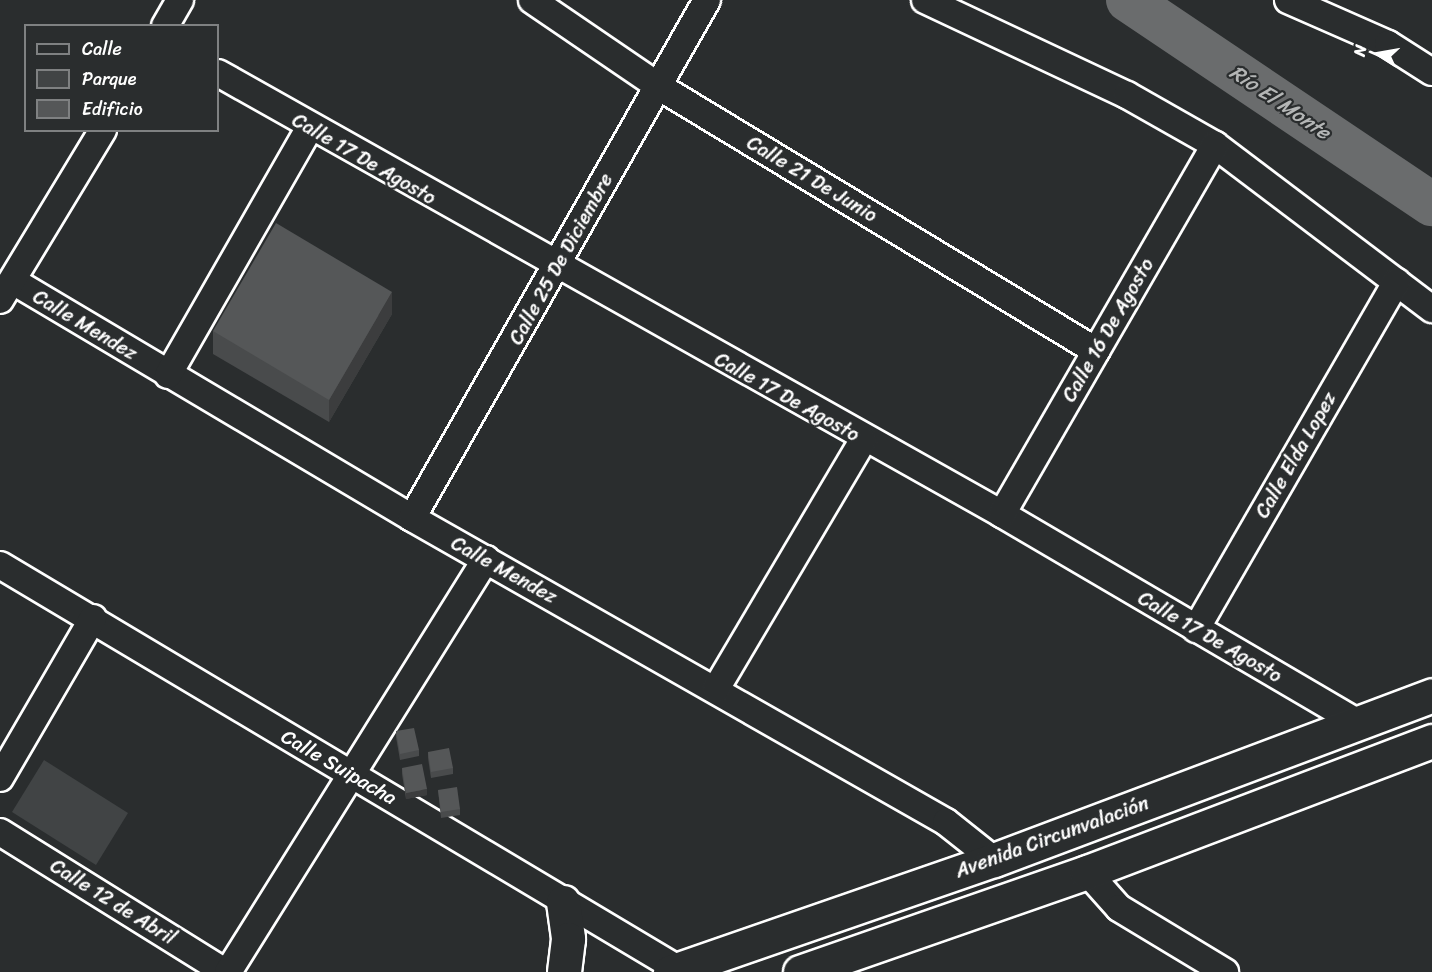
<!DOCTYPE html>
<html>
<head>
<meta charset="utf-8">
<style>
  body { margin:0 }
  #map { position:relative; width:1432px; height:972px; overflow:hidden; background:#2a2d2e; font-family:Sriracha,sans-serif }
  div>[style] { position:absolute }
  .green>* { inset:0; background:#414445 }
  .river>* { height:44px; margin:-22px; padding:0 22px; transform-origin:22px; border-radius:22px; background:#6a6c6d }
  .roads { filter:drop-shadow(2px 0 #fff) drop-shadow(-2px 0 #fff) drop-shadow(0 2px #fff) drop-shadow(0 -2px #fff) }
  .street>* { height:26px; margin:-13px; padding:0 13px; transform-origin:13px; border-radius:13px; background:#2a2d2e }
  .highway>* { height:33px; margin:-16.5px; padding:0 16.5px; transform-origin:16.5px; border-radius:16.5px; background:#2a2d2e }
  .wall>* { inset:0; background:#494b4c }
  .shaded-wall>* { inset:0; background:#3c3d3e }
  .building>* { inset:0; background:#555758 }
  span { translate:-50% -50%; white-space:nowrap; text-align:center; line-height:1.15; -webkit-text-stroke:4.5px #2a2d2e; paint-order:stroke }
  .street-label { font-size:20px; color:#fff }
  .water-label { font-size:21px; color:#b4b6b6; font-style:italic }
  .legend { position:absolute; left:24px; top:24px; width:195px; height:108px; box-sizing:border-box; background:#2a2d2e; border:2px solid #7f8182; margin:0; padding:8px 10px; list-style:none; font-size:18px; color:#fff }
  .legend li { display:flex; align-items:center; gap:12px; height:30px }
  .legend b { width:30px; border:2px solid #7f8182 }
  .north { position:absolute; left:1348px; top:24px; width:60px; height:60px; -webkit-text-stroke:4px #2a2d2e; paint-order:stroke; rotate:281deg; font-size:16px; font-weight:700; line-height:24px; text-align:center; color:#fff }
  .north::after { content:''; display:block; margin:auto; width:21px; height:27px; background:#fff; clip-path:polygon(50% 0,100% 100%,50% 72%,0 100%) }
</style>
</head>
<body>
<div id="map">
  <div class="green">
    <i style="clip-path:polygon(44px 760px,128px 813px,96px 865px,12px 812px)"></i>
  </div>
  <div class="river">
    <i style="left:1128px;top:0;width:366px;rotate:33.9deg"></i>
  </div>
  <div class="roads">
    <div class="street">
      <i style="left:532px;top:0;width:153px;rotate:34.3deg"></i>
      <i style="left:658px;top:86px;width:512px;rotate:31.17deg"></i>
      <i style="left:925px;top:0;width:223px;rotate:25.2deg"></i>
      <i style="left:1127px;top:95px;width:101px;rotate:29.6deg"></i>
      <i style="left:1215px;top:145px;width:272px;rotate:37.1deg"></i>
      <i style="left:1288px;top:0;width:109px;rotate:23.7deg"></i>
      <i style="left:1388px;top:44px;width:52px;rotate:32.5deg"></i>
      <i style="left:165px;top:26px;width:30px;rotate:-60deg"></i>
      <i style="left:218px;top:73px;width:900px;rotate:29.36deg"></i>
      <i style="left:1002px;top:514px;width:411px;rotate:30.4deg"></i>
      <i style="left:13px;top:281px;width:464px;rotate:30.7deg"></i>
      <i style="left:412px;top:518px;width:614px;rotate:29.65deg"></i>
      <i style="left:946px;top:822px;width:61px;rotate:38.4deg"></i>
      <i style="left:0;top:300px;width:199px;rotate:-58.8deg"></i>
      <i style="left:168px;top:375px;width:284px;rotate:-60.2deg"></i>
      <i style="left:1002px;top:514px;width:426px;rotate:-60deg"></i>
      <i style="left:412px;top:518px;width:596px;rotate:-60.34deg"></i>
      <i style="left:0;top:565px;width:789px;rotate:30.79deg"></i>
      <i style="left:1196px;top:629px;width:401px;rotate:-60deg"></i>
      <i style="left:716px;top:689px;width:289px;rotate:-59.4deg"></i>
      <i style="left:0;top:778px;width:185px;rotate:-59.8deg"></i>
      <i style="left:0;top:832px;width:265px;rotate:31.9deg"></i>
      <i style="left:1087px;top:872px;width:48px;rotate:48.4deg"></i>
      <i style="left:1119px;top:908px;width:124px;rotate:31.1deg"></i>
      <i style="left:228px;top:972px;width:487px;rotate:-58deg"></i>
    </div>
    <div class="highway">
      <i style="left:563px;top:902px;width:37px;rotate:82deg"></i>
      <i style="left:568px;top:939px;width:33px;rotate:97deg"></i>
      <i style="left:670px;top:972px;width:343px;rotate:-19.1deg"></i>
      <i style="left:994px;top:860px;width:468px;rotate:-20.6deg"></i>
      <i style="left:800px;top:972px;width:304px;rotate:-19.2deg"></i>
      <i style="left:1087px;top:872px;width:369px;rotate:-20.8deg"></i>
    </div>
  </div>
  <div class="wall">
    <i style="clip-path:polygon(392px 314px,329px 422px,213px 354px,213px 331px)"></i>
    <i style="clip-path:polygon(396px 731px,419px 750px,419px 756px,400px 760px,396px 737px)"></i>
    <i style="clip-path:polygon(428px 752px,453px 768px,453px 774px,431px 778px,428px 758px)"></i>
    <i style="clip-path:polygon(402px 768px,427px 795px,406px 799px,402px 774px)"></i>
    <i style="clip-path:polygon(438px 790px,460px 809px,460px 815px,441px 818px)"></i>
  </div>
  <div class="shaded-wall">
    <i style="clip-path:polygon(392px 292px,392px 314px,329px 422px,329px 400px)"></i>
    <i style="clip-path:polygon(427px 789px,427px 795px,406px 799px,406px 793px)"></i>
  </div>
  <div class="building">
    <i style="clip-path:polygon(276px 223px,392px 292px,329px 400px,213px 331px)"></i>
    <i style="clip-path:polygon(414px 728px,419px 750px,400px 754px,396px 731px)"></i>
    <i style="clip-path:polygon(449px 748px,453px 768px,431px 772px,428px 752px)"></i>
    <i style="clip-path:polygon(422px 764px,427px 789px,406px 793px,402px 768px)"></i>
    <i style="clip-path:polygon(457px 787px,460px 809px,441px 812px,438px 790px)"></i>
  </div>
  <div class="street-label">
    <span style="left:364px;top:159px;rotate:30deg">Calle 17 De Agosto</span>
    <span style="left:812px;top:179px;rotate:31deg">Calle 21 De Junio</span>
    <span style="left:561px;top:259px;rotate:-61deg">Calle 25 De Diciembre</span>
    <span style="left:85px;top:325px;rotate:31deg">Calle Mendez</span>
    <span style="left:1108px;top:330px;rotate:-60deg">Calle 16 De Agosto</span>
    <span style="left:787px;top:397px;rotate:29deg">Calle 17 De Agosto</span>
    <span style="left:1296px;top:455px;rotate:-60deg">Calle Elda Lopez</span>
    <span style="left:504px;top:570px;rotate:29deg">Calle Mendez</span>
    <span style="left:1210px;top:637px;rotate:30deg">Calle 17 De Agosto</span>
    <span style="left:339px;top:767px;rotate:30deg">Calle Suipacha</span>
    <span style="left:1052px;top:837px;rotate:-20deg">Avenida Circunvalación</span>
    <span style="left:113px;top:902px;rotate:32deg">Calle 12 de Abril</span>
  </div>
  <div class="water-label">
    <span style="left:1280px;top:102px;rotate:34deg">Río El Monte</span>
  </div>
  <ul class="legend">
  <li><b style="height:8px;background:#2a2d2e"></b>Calle</li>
  <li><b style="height:16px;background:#414445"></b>Parque</li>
  <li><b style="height:16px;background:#555758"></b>Edificio</li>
  </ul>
  <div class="north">N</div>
</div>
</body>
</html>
